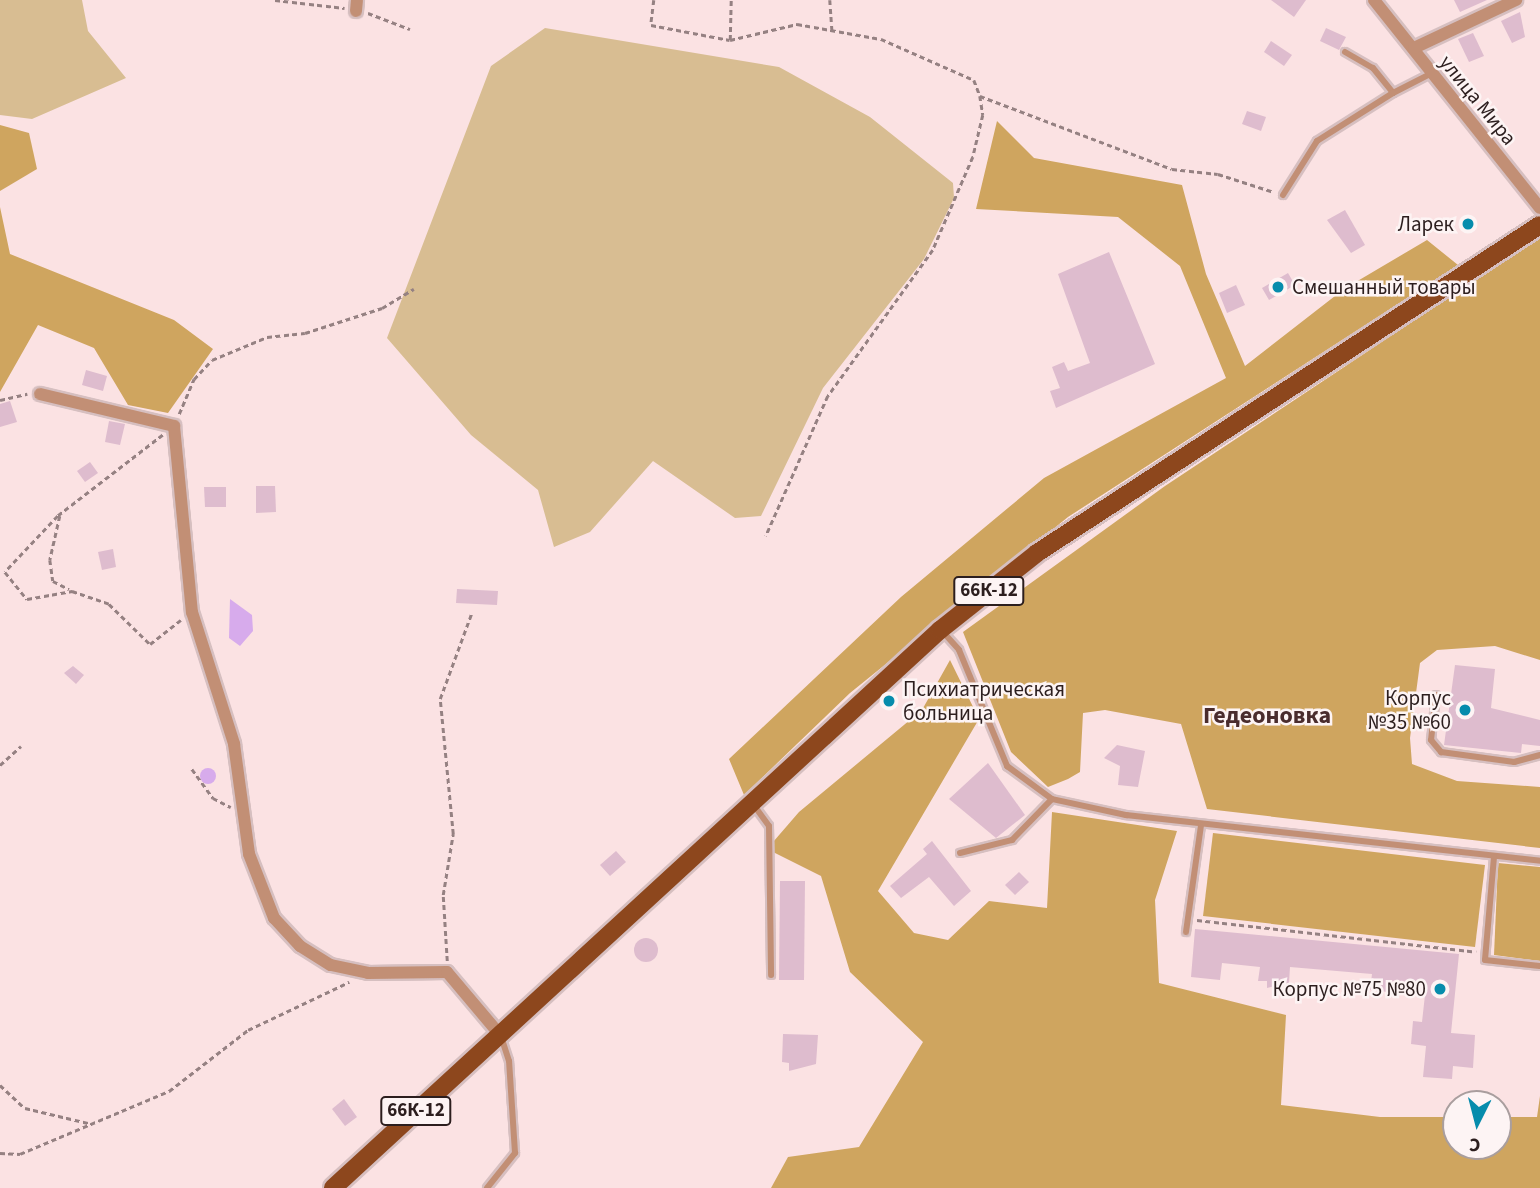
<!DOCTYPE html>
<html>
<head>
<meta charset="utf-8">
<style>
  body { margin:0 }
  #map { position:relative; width:1540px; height:1188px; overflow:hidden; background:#fbe2e3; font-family:"Source Sans 3",sans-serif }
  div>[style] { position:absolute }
  .green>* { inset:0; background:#d8bd92 }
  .forest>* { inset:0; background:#cfa55f }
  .water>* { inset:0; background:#d7abec }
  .round { border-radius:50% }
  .building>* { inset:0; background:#debcce }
  .path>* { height:2.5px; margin-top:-1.25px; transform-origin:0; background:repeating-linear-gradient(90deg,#958182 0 5px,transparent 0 8.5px) }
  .roads { filter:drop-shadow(2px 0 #d6bfc0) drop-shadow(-2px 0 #d6bfc0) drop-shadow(0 2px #d6bfc0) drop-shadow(0 -2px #d6bfc0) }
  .lane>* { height:6px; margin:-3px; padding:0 3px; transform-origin:3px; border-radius:3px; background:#c28f75 }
  .street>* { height:12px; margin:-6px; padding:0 6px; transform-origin:6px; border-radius:6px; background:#c28f75 }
  .primary>* { height:18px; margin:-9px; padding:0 9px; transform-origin:9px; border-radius:9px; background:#8d471d }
  .dots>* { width:19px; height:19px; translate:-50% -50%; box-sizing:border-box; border:4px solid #fdf4f4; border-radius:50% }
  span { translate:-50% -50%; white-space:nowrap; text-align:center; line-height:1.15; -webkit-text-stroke:5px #fdf4f4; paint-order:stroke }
  .shield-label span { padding:2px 5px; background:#fdf4f4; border:2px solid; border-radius:5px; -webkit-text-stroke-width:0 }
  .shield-label { font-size:19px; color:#2c1e1e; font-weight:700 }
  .street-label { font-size:21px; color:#2c1e1e }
  .poi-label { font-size:21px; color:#2c1e1e }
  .right { translate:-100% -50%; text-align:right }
  .left { translate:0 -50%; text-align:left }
  .quarter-label { font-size:24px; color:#4a2c2d; font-weight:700 }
  .north { position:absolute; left:1442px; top:1090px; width:70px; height:70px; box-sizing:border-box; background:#fdf4f4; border:2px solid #a99e9e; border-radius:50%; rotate:186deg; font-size:19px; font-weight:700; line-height:28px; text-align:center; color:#2c1e1e }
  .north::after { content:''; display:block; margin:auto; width:24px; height:32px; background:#068cac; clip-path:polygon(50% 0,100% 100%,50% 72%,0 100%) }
</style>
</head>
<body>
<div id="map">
  <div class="green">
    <i style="clip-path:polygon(0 0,82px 0,88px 31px,126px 78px,32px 119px,0 115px)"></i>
    <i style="clip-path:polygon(545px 28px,779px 67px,870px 117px,953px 183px,954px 198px,924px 259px,823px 388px,761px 516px,735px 518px,653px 461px,590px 532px,554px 547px,538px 490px,471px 435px,387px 338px,491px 66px)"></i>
  </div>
  <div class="forest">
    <i style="clip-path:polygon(997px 121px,1034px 158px,1182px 185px,1206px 274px,1245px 366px,1344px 289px,1427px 240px,1458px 265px,1068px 517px,850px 693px,744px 795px,729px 759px,901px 597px,1044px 478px,1226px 378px,1180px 266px,1118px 217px,976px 209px)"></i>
    <i style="clip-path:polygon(0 125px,29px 133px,37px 169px,0 191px)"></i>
    <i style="clip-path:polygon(0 207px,10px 254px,174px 320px,213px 349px,168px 413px,128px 405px,94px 348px,38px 325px,0 392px)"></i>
    <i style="clip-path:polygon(1540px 237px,1540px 660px,1495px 646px,1437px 650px,1420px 663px,1410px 738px,1412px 764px,1457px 781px,1540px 787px,1540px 848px,1207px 809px,1181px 724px,1105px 710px,1083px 713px,1080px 772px,1068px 779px,1048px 787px,1011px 752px,963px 632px,1165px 486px)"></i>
    <i style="clip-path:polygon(950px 660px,979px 719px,878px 891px,914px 933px,948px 940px,989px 901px,1047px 908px,1052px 812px,1177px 831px,1155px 900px,1159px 983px,1286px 1015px,1281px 1105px,1380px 1117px,1456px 1117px,1456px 1146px,1498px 1146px,1498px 1117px,1537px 1117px,1540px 1096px,1540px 1188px,771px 1188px,788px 1157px,859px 1147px,923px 1042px,850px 972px,821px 876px,767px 849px,799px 812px,922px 710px)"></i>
    <i style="clip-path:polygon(1213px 833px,1485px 865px,1475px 947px,1203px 916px)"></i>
    <i style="clip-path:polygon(1498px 863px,1540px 867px,1540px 961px,1494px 955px)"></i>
  </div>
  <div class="water">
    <i style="clip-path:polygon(230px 599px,252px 615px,253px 631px,240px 646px,229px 638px)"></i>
    <i class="round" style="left:200px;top:768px;width:16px;height:16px"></i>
  </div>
  <div class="building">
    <i style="clip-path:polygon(1271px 0,1306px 0,1294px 17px)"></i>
    <i style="clip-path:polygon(1454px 0,1487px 0,1460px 12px)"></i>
    <i style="clip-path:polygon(1520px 12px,1525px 37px,1512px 43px,1501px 21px)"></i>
    <i style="clip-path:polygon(1326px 28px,1346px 37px,1339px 50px,1320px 41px)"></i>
    <i style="clip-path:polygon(1473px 33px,1484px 56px,1469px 62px,1458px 39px)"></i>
    <i style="clip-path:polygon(1271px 41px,1292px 55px,1284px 66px,1264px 52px)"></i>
    <i style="clip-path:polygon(1247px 111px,1266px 117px,1261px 131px,1242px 124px)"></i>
    <i style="clip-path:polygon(1345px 210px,1365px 245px,1351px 253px,1327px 220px)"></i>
    <i style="clip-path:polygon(1109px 252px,1155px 364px,1056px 408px,1050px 391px,1060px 388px,1052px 367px,1064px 362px,1068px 371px,1090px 363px,1058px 274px)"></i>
    <i style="clip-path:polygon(1288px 273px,1295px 285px,1269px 300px,1262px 288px)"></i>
    <i style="clip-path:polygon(1236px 285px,1245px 305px,1227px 313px,1219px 293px)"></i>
    <i style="clip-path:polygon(86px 370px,107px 376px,103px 391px,82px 385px)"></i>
    <i style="clip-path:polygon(10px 401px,17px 422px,0 427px,0 404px)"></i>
    <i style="clip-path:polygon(109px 421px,125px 424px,120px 445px,105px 442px)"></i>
    <i style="clip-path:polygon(90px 462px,98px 473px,85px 482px,77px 471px)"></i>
    <i style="clip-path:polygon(256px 486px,275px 486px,276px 512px,256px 513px)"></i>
    <i style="clip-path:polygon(204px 487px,226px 487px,226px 507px,205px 507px)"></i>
    <i style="clip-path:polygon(113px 549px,116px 567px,102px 570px,98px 552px)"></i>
    <i style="clip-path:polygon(457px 589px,498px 591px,497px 605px,456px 603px)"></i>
    <i style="clip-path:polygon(1455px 665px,1495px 669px,1491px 708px,1540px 720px,1540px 746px,1522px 744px,1521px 753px,1444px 745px)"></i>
    <i style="clip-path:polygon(73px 666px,84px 675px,76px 684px,64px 673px)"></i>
    <i style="clip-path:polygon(1117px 745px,1145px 751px,1138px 787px,1118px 785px,1120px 766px,1104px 758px)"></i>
    <i style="clip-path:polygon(988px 763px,1025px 815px,996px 838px,949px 799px)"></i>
    <i style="clip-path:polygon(932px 841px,971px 891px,954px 906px,929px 877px,901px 898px,890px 886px,927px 854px,923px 849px)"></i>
    <i style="clip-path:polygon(616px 851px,626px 862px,610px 876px,600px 865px)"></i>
    <i style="clip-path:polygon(1019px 872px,1029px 882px,1015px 895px,1005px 885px)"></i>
    <i style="clip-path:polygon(780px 881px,805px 881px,804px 980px,779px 980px)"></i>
    <i style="clip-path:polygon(1195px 929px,1459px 954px,1451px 1033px,1475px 1035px,1473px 1068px,1453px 1066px,1452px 1079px,1423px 1077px,1426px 1046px,1411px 1044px,1413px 1021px,1422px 1022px,1426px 986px,1399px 983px,1398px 993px,1370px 990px,1372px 974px,1290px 967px,1289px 983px,1267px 988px,1267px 981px,1258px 981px,1260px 967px,1222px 963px,1220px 980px,1191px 977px)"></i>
    <i class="round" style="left:634px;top:938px;width:24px;height:24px"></i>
    <i style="clip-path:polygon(783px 1034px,818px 1035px,816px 1064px,789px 1071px,789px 1063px,782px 1062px)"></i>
    <i style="clip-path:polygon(344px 1099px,357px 1117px,345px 1126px,332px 1109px)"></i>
  </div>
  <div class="path">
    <i style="left:275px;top:0;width:70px;rotate:6.5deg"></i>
    <i style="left:654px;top:0;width:25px;rotate:97deg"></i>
    <i style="left:651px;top:25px;width:80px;rotate:10.8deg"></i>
    <i style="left:730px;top:40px;width:69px;rotate:-13.4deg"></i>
    <i style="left:797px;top:24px;width:85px;rotate:10.1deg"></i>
    <i style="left:881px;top:39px;width:102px;rotate:23.8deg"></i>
    <i style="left:974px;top:80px;width:17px;rotate:69deg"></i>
    <i style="left:980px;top:96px;width:19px;rotate:81deg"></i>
    <i style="left:983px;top:115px;width:43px;rotate:103.4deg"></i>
    <i style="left:973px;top:157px;width:101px;rotate:113.3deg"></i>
    <i style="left:933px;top:250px;width:180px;rotate:125.7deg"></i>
    <i style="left:828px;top:396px;width:153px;rotate:113.9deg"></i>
    <i style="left:830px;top:0;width:30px;rotate:86deg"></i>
    <i style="left:368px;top:13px;width:45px;rotate:20.9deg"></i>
    <i style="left:730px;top:40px;width:40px;rotate:-88.6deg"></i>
    <i style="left:980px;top:96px;width:205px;rotate:20.8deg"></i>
    <i style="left:1172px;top:169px;width:46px;rotate:6.2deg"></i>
    <i style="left:1218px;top:174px;width:59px;rotate:17.8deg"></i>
    <i style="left:0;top:400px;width:28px;rotate:-13deg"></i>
    <i style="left:179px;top:414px;width:38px;rotate:-67deg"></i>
    <i style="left:194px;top:379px;width:26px;rotate:-47deg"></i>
    <i style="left:212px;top:360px;width:60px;rotate:-22.7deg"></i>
    <i style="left:267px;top:337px;width:38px;rotate:-6deg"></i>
    <i style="left:305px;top:333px;width:81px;rotate:-18deg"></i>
    <i style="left:382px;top:308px;width:37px;rotate:-31deg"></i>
    <i style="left:163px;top:435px;width:133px;rotate:142.4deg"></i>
    <i style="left:58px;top:516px;width:77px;rotate:133.4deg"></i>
    <i style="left:5px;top:572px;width:35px;rotate:51deg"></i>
    <i style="left:27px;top:599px;width:46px;rotate:-10.1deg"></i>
    <i style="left:72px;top:591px;width:39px;rotate:19deg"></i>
    <i style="left:109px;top:604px;width:57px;rotate:44.3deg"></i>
    <i style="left:150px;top:644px;width:39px;rotate:-38deg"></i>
    <i style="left:60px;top:516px;width:45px;rotate:102.8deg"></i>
    <i style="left:50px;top:560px;width:21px;rotate:82deg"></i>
    <i style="left:53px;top:581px;width:18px;rotate:27deg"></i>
    <i style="left:0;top:765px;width:28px;rotate:-42deg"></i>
    <i style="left:192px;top:769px;width:36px;rotate:54deg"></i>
    <i style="left:213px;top:798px;width:20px;rotate:27deg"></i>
    <i style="left:1197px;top:920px;width:281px;rotate:6.5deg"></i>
    <i style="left:447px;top:961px;width:66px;rotate:-93.5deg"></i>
    <i style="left:443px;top:895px;width:62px;rotate:-80.7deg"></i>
    <i style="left:453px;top:834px;width:136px;rotate:-95.5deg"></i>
    <i style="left:440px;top:699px;width:93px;rotate:-69.8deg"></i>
    <i style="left:0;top:1085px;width:34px;rotate:43deg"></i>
    <i style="left:25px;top:1108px;width:69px;rotate:13.4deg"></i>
    <i style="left:0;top:1153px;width:20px;rotate:3deg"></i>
    <i style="left:20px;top:1154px;width:162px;rotate:-22.9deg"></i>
    <i style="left:169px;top:1091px;width:100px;rotate:-37.7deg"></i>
    <i style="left:248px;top:1030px;width:112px;rotate:-25.4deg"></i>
  </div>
  <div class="roads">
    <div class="lane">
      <i style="left:1345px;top:52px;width:32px;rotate:30deg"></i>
      <i style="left:1373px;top:68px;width:32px;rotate:51deg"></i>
      <i style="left:1393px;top:93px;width:42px;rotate:-27.2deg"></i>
      <i style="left:1283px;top:195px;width:64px;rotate:-57.8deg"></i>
      <i style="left:1317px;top:141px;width:90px;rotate:-32.3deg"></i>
      <i style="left:943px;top:632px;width:24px;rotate:48deg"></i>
      <i style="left:959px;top:650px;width:126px;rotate:67.5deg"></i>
      <i style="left:1007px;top:766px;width:56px;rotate:36.3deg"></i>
      <i style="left:1052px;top:799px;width:76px;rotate:12.2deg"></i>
      <i style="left:1126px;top:815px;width:417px;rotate:6.3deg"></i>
      <i style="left:1436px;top:695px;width:45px;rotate:96.3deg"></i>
      <i style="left:1431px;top:740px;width:16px;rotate:50deg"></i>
      <i style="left:1441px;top:752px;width:74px;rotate:7.8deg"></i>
      <i style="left:1514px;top:762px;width:27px;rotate:-15deg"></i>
      <i style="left:753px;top:804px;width:27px;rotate:54deg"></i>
      <i style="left:769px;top:826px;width:149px;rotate:89.2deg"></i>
      <i style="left:960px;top:853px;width:54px;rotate:-14deg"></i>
      <i style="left:1012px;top:840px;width:57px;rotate:-45.7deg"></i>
      <i style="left:1494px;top:857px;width:103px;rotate:95deg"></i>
      <i style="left:1485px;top:960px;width:55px;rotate:6.2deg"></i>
      <i style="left:1186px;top:932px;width:108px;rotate:-82deg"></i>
      <i style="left:487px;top:1188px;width:45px;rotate:-51.3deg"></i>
      <i style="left:515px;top:1153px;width:92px;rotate:-93.7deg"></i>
      <i style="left:509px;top:1061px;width:26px;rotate:-108deg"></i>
    </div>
    <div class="street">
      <i style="left:1374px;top:0;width:266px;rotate:51.4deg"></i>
      <i style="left:356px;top:11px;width:11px;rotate:-85deg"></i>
      <i style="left:1414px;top:48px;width:113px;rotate:-25.2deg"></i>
      <i style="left:40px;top:394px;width:138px;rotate:13.4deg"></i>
      <i style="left:174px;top:426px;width:187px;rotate:84.5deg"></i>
      <i style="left:192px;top:612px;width:139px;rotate:72.3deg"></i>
      <i style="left:234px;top:744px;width:111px;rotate:82.2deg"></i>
      <i style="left:249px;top:854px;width:69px;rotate:68.7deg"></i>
      <i style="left:274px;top:918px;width:38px;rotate:47deg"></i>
      <i style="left:300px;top:946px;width:36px;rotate:32deg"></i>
      <i style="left:331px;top:965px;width:38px;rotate:12deg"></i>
      <i style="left:368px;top:973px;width:79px;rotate:-0.7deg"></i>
      <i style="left:447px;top:972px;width:82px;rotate:49.9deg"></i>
    </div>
    <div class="primary">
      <i style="left:333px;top:1188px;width:825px;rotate:-42.59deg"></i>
      <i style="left:940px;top:630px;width:124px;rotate:-38.4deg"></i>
      <i style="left:1037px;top:553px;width:600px;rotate:-33.11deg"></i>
    </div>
  </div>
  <div class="dots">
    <i style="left:1468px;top:224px;background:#068cac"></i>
    <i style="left:1278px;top:287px;background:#068cac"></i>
    <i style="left:889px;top:701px;background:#068cac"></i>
    <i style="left:1465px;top:710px;background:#068cac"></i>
    <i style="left:1440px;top:989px;background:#068cac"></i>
  </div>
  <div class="shield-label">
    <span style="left:989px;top:591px">66К-12</span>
    <span style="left:416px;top:1111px">66К-12</span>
  </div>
  <div class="street-label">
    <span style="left:1478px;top:100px;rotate:51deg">улица Мира</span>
  </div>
  <div class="poi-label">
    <span class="right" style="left:1454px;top:224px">Ларек</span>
    <span class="left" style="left:1292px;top:287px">Смешанный товары</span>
    <span class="left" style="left:903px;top:701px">Психиатрическая<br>больница</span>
    <span class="right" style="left:1451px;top:710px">Корпус<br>№35 №60</span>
    <span class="right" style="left:1426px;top:989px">Корпус №75 №80</span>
  </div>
  <div class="quarter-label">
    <span style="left:1267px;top:716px">Гедеоновка</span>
  </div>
  <div class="north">С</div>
</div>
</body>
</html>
